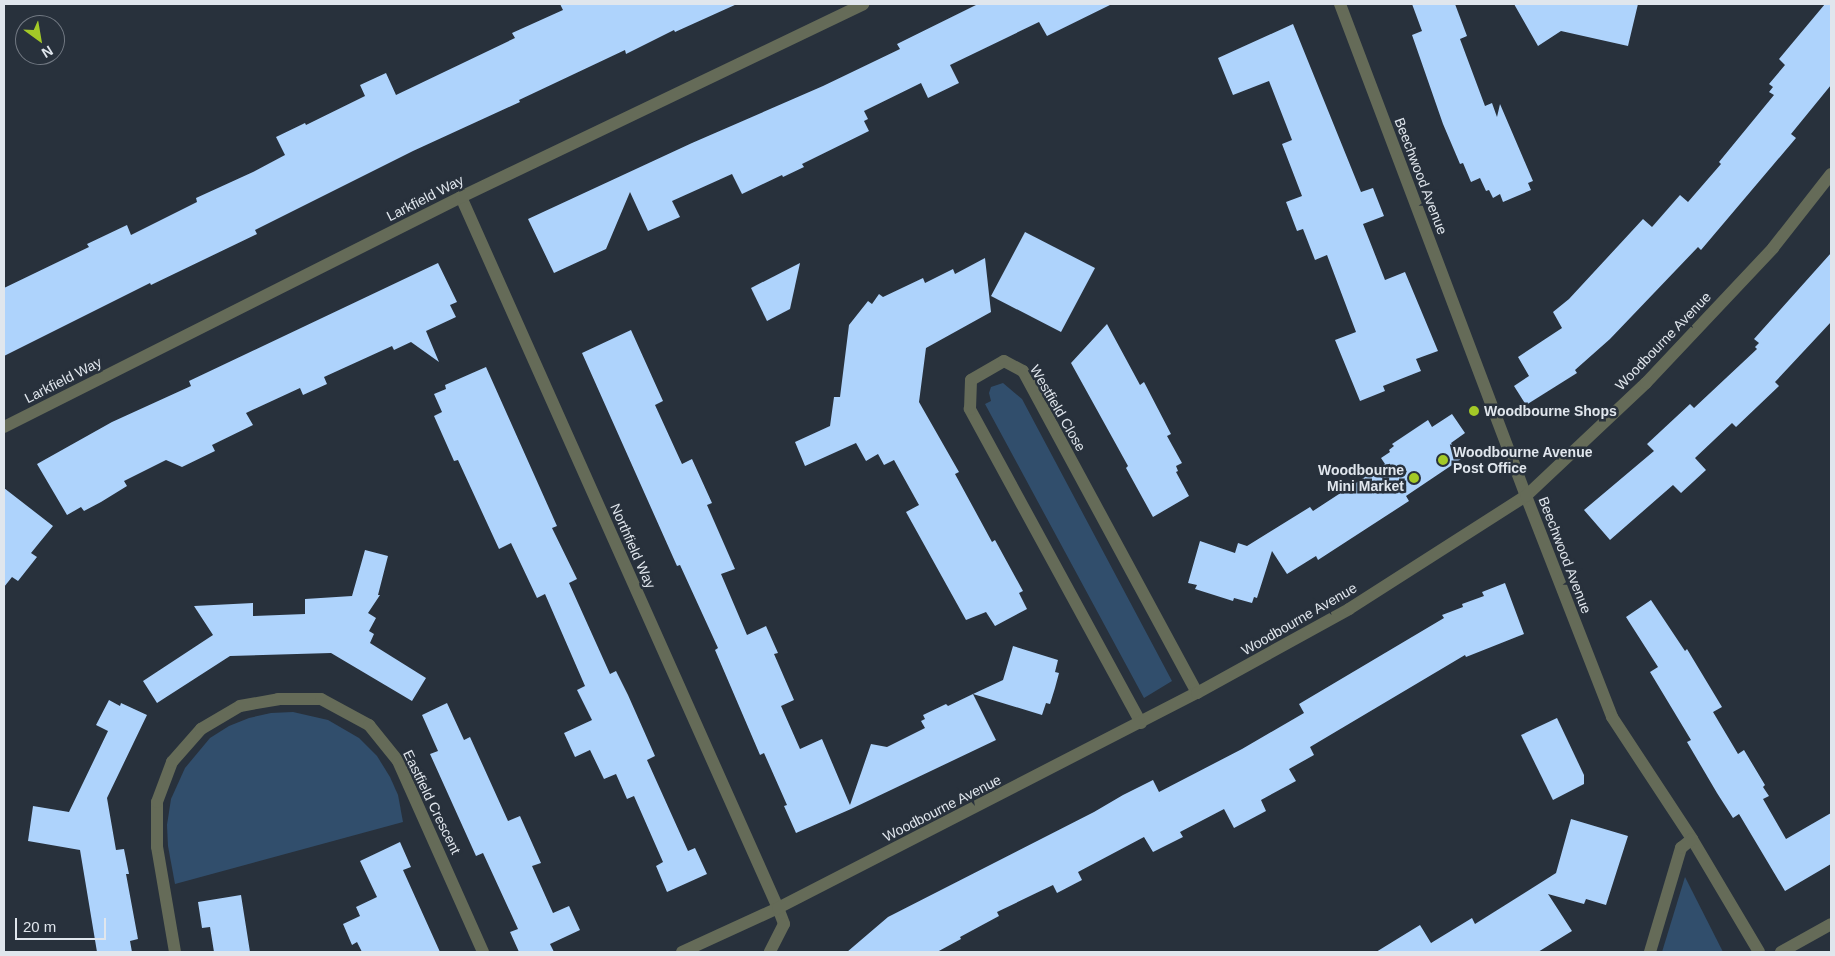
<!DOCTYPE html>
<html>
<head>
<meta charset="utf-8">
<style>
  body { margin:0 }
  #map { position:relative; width:1835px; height:956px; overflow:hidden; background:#28313c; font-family:Arial,sans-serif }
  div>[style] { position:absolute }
  .green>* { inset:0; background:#314e6c }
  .building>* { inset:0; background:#aed3fc }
  .street>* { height:12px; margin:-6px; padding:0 6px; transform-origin:6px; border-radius:6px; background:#656b58 }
  .dots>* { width:14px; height:14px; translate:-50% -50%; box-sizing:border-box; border:2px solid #28313c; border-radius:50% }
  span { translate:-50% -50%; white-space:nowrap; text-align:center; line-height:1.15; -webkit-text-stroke:5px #28313c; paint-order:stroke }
  .street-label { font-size:14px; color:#e0e6ed }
  .poi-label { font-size:14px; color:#e0e6ed; font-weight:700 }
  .left { translate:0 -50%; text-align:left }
  .right { translate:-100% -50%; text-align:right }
  .frame { position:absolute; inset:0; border:5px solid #e0e6ed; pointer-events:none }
  .north { position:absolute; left:15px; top:15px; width:50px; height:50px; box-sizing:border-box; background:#28313c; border:1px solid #727983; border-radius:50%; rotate:148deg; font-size:14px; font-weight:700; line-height:20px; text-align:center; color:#e0e6ed }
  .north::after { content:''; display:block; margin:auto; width:18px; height:22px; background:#a3c927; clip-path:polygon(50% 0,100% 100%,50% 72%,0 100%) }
  .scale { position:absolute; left:15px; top:918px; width:91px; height:22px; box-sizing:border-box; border:2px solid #e0e6ed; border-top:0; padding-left:6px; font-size:15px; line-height:18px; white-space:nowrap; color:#e0e6ed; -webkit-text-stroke:4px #28313c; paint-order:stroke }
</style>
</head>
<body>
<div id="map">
  <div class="green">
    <i style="clip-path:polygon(1003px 383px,1022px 399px,1172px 681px,1144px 698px,985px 404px,991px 401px,989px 393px,991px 387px)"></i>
    <i style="clip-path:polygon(293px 712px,328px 720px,359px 738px,377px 756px,390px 777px,398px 795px,403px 822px,175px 884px,168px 846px,167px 825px,171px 799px,185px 768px,210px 738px,229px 726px,249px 718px,271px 713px)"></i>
    <i style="clip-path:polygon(1685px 877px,1723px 952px,1662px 952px)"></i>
  </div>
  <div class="building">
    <i style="clip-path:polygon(560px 4px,737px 4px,675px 32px,674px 30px,626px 54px,625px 50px,519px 100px,520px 102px,413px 151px,255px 230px,257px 234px,151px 285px,150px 283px,4px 356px,4px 288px,89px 247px,87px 244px,127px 225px,131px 235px,197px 202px,196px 198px,253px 172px,285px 155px,276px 137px,305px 123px,306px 125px,365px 96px,360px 85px,386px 73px,396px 95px,515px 38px,512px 33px,563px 10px)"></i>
    <i style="clip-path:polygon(978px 4px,1112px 4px,1047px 36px,1039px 22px,950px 65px,959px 83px,928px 98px,921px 83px,864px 111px,868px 119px,864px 121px,869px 131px,802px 164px,804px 167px,783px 177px,782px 175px,742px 194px,732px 174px,672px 201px,680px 217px,648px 231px,630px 192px,606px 249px,554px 273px,528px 219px,692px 143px,823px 86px,900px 49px,897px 44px)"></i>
    <i style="clip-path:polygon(1412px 4px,1455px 4px,1467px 36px,1460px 39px,1485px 106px,1492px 103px,1497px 117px,1500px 104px,1533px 181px,1528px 183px,1531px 190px,1503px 202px,1500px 194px,1493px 198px,1489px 190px,1486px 191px,1480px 178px,1471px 182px,1463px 163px,1460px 164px,1443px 124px,1412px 35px,1422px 31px)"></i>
    <i style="clip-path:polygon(1514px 4px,1638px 4px,1628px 46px,1561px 31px,1538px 46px)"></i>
    <i style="clip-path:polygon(1825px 4px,1831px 4px,1831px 85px,1791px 134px,1796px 138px,1701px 250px,1698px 247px,1610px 339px,1575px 370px,1577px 373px,1526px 405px,1514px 386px,1529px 376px,1518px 357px,1562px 328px,1553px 312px,1569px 299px,1643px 219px,1652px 227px,1680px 195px,1688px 202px,1721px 164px,1719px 162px,1774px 95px,1769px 92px,1773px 87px,1769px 84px,1785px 65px,1779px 59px)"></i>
    <i style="clip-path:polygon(1293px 24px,1361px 192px,1373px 188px,1384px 216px,1363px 224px,1385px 280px,1405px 272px,1438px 351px,1416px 359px,1421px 371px,1383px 386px,1385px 391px,1360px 401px,1335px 340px,1356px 332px,1327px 255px,1315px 260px,1303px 229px,1297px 231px,1286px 202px,1302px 196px,1282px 144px,1292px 140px,1269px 81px,1233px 95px,1218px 58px)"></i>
    <i style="clip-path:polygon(1025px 232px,1095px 268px,1061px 332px,991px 296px)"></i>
    <i style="clip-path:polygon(1831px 253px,1831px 322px,1775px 382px,1779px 386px,1736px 427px,1732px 423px,1695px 458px,1706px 470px,1681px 493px,1673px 485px,1610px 540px,1584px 510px,1654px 451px,1647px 444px,1690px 404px,1694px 408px,1757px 349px,1755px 347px,1759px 343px,1754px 339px)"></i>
    <i style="clip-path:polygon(985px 258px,991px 312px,926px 348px,919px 402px,959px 472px,955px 474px,973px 507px,992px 542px,995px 540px,1023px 591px,1019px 593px,1027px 609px,995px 626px,986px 612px,966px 620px,906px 512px,919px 505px,894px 460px,884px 465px,878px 454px,866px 461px,856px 443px,805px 466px,795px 442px,830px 426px,834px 397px,840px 397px,849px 325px,868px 301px,872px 304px,879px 294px,883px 297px,923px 278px,925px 283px,953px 269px,955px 274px)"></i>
    <i style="clip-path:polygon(438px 263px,457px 302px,450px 305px,456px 317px,426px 331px,439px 362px,411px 342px,394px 350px,392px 346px,324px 377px,327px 384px,303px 395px,300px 388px,246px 413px,253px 425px,212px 445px,215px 451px,182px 467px,166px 460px,124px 481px,127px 486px,101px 502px,84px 511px,81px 507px,67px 515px,37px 464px,112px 422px,191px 386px,189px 381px)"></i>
    <i style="clip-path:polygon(800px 263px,790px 309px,767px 321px,751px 288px)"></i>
    <i style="clip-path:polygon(1107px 324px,1140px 385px,1144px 382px,1171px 434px,1167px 436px,1182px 463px,1176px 466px,1178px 471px,1176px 472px,1189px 496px,1153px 517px,1126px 468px,1128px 466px,1071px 363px)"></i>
    <i style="clip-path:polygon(631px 330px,663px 401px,655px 405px,682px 464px,692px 459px,712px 503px,707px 505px,735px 569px,721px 574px,747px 635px,766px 626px,778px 653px,774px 654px,794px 700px,781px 706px,800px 749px,822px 739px,850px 805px,871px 744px,887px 747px,925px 728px,921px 721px,925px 719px,923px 715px,946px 704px,948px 706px,973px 694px,996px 740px,851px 809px,796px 833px,784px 806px,787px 805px,764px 753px,760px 755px,715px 650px,718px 648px,680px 565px,677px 566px,582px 353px)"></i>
    <i style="clip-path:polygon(486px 367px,557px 526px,552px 528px,577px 579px,569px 583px,610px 674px,616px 671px,628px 695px,655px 756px,647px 760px,688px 851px,695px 848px,707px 874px,667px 892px,656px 866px,663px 862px,634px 796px,627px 799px,616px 774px,604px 779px,590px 750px,575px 757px,564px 733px,592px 720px,577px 690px,585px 686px,545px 594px,537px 598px,511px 543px,499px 549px,458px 460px,454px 461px,434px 416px,442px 412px,434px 394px,446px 389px,445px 385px)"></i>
    <i style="clip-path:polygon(1452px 414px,1465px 433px,1451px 443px,1461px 459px,1406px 496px,1409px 501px,1318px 560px,1316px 556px,1287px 574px,1272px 551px,1257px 598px,1254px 597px,1252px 603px,1234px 598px,1233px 601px,1195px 589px,1197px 585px,1188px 583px,1200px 541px,1235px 553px,1238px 543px,1247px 546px,1310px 507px,1313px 511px,1385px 464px,1381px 458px,1390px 452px,1389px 450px,1394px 446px,1392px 444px,1428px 420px,1432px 427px)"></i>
    <i style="clip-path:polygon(4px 488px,53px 526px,31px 553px,37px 557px,18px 581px,12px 577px,4px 587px)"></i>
    <i style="clip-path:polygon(365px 550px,388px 556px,378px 595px,380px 595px,368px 613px,376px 618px,369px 631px,374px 634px,370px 643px,426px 678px,412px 701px,331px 653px,230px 656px,157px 703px,143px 681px,213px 635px,194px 606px,253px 603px,253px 616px,305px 614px,305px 599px,352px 596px)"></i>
    <i style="clip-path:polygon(1505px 583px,1524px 634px,1466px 657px,1465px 655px,1310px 747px,1314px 755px,1289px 769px,1296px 781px,1261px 800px,1266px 811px,1234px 828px,1224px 809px,1180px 832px,1183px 837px,1153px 852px,1144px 837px,1078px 872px,1082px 880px,1057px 893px,1053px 885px,997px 912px,999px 916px,960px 937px,961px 939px,937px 952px,847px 952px,888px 917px,1094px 812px,1123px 795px,1153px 780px,1159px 792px,1242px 749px,1304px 713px,1299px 704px,1444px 618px,1442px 615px,1463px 607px,1462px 604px,1484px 596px,1482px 592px)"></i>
    <i style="clip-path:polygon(1651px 600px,1685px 651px,1687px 649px,1722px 707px,1713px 712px,1738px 754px,1744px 750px,1765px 785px,1763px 787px,1769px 796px,1763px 799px,1786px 839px,1831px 813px,1831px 864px,1785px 891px,1739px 814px,1733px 818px,1717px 793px,1687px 742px,1691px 740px,1650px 672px,1658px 667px,1626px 617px)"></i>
    <i style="clip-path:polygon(1013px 646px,1058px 660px,1055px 672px,1059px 673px,1055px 688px,1050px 704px,1046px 703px,1042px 715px,973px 694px,1003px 680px)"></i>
    <i style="clip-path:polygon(109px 700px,120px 706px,121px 703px,147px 715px,107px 798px,116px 850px,124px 849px,129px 874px,126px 874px,138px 939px,130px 941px,132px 952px,97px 952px,80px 850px,28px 841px,33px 806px,69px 812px,108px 731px,96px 725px)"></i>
    <i style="clip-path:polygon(447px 703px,464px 740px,470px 737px,508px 821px,520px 816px,541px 863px,532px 866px,553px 913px,569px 906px,580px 930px,550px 944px,554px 952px,519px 952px,510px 932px,518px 929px,483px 853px,476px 856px,430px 754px,438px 751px,422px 715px)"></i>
    <i style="clip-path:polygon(1557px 718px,1584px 775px,1584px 784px,1553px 800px,1521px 735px)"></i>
    <i style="clip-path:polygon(1571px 819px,1628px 836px,1606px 905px,1586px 899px,1584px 904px,1548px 894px,1572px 931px,1538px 952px,1376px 952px,1420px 925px,1431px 943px,1472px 918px,1475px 924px,1556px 873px)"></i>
    <i style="clip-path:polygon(400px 842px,411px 867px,403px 870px,440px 952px,362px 952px,357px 942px,352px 945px,343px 924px,360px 916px,356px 907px,377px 897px,360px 861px)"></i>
    <i style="clip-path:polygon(241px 895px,250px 952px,214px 952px,210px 927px,202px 928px,198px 902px)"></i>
  </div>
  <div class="street">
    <i style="left:1340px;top:4px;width:526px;rotate:69.29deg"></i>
    <i style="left:1526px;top:496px;width:237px;rotate:68.7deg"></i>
    <i style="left:1612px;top:717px;width:146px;rotate:56.7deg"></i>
    <i style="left:1692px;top:839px;width:131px;rotate:59.3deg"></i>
    <i style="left:461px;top:197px;width:778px;rotate:65.97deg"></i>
    <i style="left:778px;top:908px;width:17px;rotate:69deg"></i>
    <i style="left:784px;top:924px;width:31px;rotate:117deg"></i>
    <i style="left:4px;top:427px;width:512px;rotate:-26.72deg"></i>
    <i style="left:461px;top:197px;width:446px;rotate:-25.6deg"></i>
    <i style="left:1141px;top:723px;width:358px;rotate:-118.6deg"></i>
    <i style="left:970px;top:409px;width:29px;rotate:-88deg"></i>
    <i style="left:971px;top:380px;width:38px;rotate:-30deg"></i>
    <i style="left:1004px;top:361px;width:21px;rotate:28deg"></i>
    <i style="left:1023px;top:371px;width:366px;rotate:61.6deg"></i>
    <i style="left:175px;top:952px;width:107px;rotate:-99.7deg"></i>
    <i style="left:157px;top:847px;width:45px;rotate:-90deg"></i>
    <i style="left:157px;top:802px;width:43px;rotate:-69.4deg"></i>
    <i style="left:172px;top:762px;width:44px;rotate:-48.7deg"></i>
    <i style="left:201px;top:729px;width:45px;rotate:-30.5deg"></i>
    <i style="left:240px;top:706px;width:39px;rotate:-10deg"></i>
    <i style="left:278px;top:699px;width:43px"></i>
    <i style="left:321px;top:699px;width:55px;rotate:28.4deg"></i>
    <i style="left:369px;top:725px;width:46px;rotate:51.1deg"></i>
    <i style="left:398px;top:761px;width:209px;rotate:66deg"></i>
    <i style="left:682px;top:952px;width:106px;rotate:-24.6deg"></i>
    <i style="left:778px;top:908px;width:471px;rotate:-27.2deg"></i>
    <i style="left:1197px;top:693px;width:174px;rotate:-28.9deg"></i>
    <i style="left:1349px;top:609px;width:210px;rotate:-32.6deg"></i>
    <i style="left:1526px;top:496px;width:165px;rotate:-43.3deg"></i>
    <i style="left:1646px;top:383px;width:185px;rotate:-46.7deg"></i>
    <i style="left:1773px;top:248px;width:94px;rotate:-51.9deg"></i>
    <i style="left:1650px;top:952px;width:109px;rotate:-73.4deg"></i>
    <i style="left:1681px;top:848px;width:14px;rotate:-39deg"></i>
    <i style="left:1781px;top:952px;width:57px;rotate:-29.2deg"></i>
  </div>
  <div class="dots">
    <i style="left:1474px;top:411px;background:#a3c927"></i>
    <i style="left:1443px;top:460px;background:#a3c927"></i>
    <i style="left:1414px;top:478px;background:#a3c927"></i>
  </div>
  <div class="street-label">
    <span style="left:1421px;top:176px;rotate:69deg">Beechwood Avenue</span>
    <span style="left:425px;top:198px;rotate:-27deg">Larkfield Way</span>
    <span style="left:1663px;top:341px;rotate:-46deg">Woodbourne Avenue</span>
    <span style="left:63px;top:380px;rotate:-27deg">Larkfield Way</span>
    <span style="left:1058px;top:408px;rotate:60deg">Westfield Close</span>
    <span style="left:633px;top:546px;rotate:66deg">Northfield Way</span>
    <span style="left:1565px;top:555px;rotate:69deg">Beechwood Avenue</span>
    <span style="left:1299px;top:619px;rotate:-30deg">Woodbourne Avenue</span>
    <span style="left:432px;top:802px;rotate:64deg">Eastfield Crescent</span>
    <span style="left:942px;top:808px;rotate:-27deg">Woodbourne Avenue</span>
  </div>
  <div class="poi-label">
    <span class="left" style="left:1484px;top:411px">Woodbourne Shops</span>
    <span class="left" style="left:1453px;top:460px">Woodbourne Avenue<br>Post Office</span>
    <span class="right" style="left:1404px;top:478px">Woodbourne<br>Mini Market</span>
  </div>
  <div class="frame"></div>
  <div class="north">N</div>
  <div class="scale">20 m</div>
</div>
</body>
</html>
